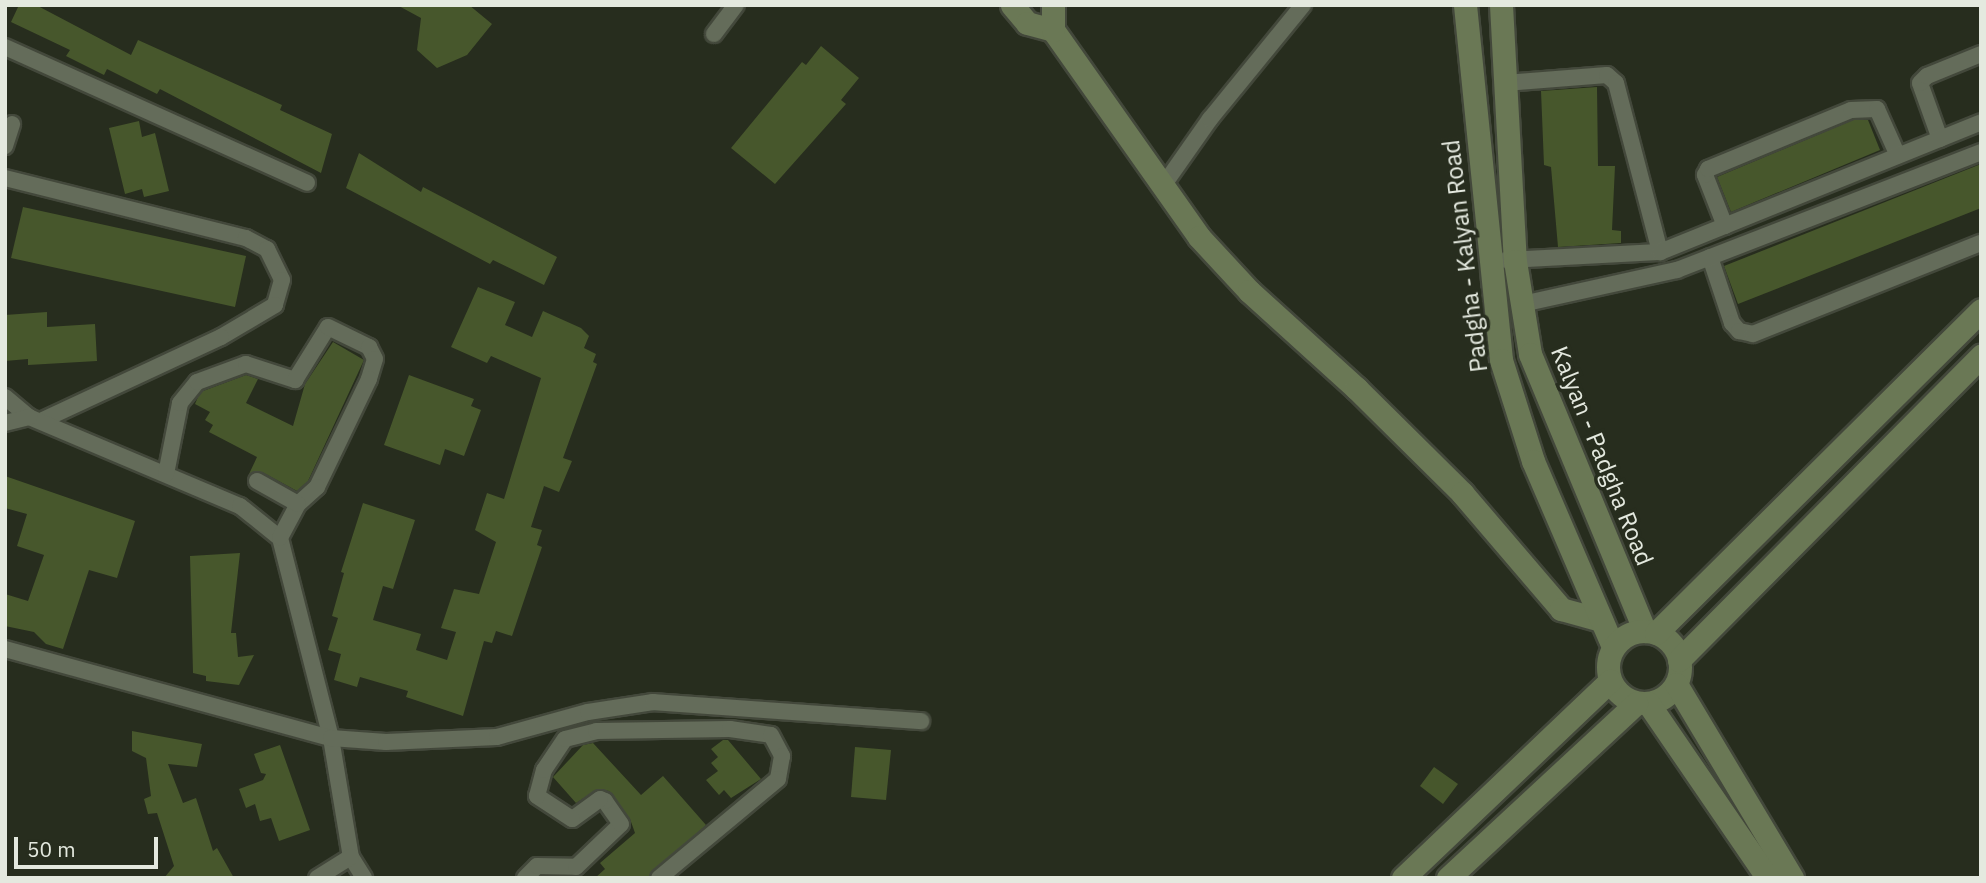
<!DOCTYPE html>
<html>
<head>
<meta charset="utf-8">
<style>
  body { margin:0 }
  #map { position:relative; width:1986px; height:883px; overflow:hidden; background:#272d1e; font-family:"IBM Plex Sans",sans-serif }
  div>[style] { position:absolute }
  .building>* { inset:0; background:#47572c }
  .roads { filter:drop-shadow(2px 0 #43483b) drop-shadow(-2px 0 #43483b) drop-shadow(0 2px #43483b) drop-shadow(0 -2px #43483b) }
  .street>* { height:16px; margin:-8px; padding:0 8px; transform-origin:8px; border-radius:8px; background:#646c5a }
  .secondary>* { height:23px; margin:-11.5px; padding:0 11.5px; transform-origin:11.5px; border-radius:11.5px; background:#6a7855 }
  .secondary>.ring { margin:-11.5px; padding:0; box-sizing:content-box; background:none; border:23px solid #6a7855; border-radius:50% }
  span { translate:-50% -50%; white-space:nowrap; text-align:center; line-height:1.15; -webkit-text-stroke:7px #272d1e; paint-order:stroke }
  .street-label { font-size:24px; color:#e4e9df }
  .frame { position:absolute; inset:0; border:7px solid #e4e9df; pointer-events:none }
  .scale { position:absolute; left:14px; top:837px; width:144px; height:32px; box-sizing:border-box; border:4px solid #e4e9df; border-top:0; padding-left:9px; font-size:21px; line-height:24px; white-space:nowrap; color:#e4e9df; -webkit-text-stroke:5px #272d1e; paint-order:stroke }
</style>
</head>
<body>
<div id="map">
  <div class="building">
    <i style="clip-path:polygon(19px 5px,36px 5px,131px 55px,138px 40px,282px 105px,280px 110px,332px 134px,321px 173px,160px 89px,157px 94px,107px 69px,104px 75px,66px 56px,70px 50px,11px 22px)"></i>
    <i style="clip-path:polygon(397px 5px,469px 5px,492px 24px,467px 55px,437px 68px,417px 50px,421px 18px)"></i>
    <i style="clip-path:polygon(821px 46px,859px 78px,841px 100px,846px 104px,775px 184px,731px 148px,802px 62px,806px 65px)"></i>
    <i style="clip-path:polygon(1597px 87px,1598px 166px,1615px 166px,1612px 230px,1621px 231px,1621px 243px,1558px 247px,1551px 167px,1544px 165px,1541px 91px)"></i>
    <i style="clip-path:polygon(1853px 120px,1868px 120px,1880px 150px,1731px 212px,1717px 177px)"></i>
    <i style="clip-path:polygon(139px 121px,142px 137px,155px 133px,169px 191px,144px 197px,142px 189px,125px 194px,109px 128px)"></i>
    <i style="clip-path:polygon(359px 153px,421px 192px,423px 187px,557px 257px,544px 285px,493px 260px,490px 264px,346px 188px)"></i>
    <i style="clip-path:polygon(1981px 164px,1981px 208px,1738px 304px,1724px 266px)"></i>
    <i style="clip-path:polygon(23px 207px,246px 256px,235px 307px,11px 258px)"></i>
    <i style="clip-path:polygon(478px 287px,515px 302px,505px 325px,532px 337px,543px 311px,581px 328px,589px 336px,584px 348px,596px 354px,593px 362px,597px 364px,563px 458px,572px 461px,559px 492px,544px 486px,531px 527px,542px 530px,537px 545px,542px 547px,512px 636px,496px 631px,492px 643px,484px 641px,463px 716px,406px 697px,408px 691px,360px 677px,357px 687px,334px 680px,341px 654px,328px 650px,338px 618px,332px 616px,344px 573px,341px 572px,363px 503px,415px 520px,393px 589px,383px 586px,373px 620px,421px 634px,416px 650px,447px 660px,456px 632px,441px 628px,454px 589px,479px 594px,496px 542px,475px 530px,487px 493px,504px 499px,541px 378px,491px 356px,487px 363px,451px 347px)"></i>
    <i style="clip-path:polygon(47px 312px,47px 327px,95px 324px,97px 361px,28px 365px,28px 359px,5px 361px,5px 315px)"></i>
    <i style="clip-path:polygon(333px 342px,364px 360px,308px 481px,297px 491px,262px 472px,249px 474px,257px 457px,209px 432px,213px 425px,205px 420px,210px 412px,195px 404px,198px 397px,203px 391px,246px 375px,258px 379px,246px 403px,293px 426px,305px 384px)"></i>
    <i style="clip-path:polygon(409px 375px,474px 399px,471px 406px,481px 410px,464px 456px,445px 449px,440px 465px,384px 445px)"></i>
    <i style="clip-path:polygon(5px 476px,135px 521px,117px 578px,89px 570px,63px 649px,46px 644px,34px 632px,5px 626px,5px 594px,28px 601px,44px 555px,17px 546px,27px 514px,5px 508px)"></i>
    <i style="clip-path:polygon(240px 553px,231px 633px,236px 633px,238px 657px,254px 655px,239px 685px,206px 681px,206px 676px,193px 673px,190px 556px)"></i>
    <i style="clip-path:polygon(132px 731px,202px 744px,197px 767px,168px 764px,183px 803px,196px 798px,213px 851px,217px 848px,234px 878px,164px 878px,174px 866px,157px 813px,148px 814px,144px 799px,151px 796px,146px 758px,132px 751px)"></i>
    <i style="clip-path:polygon(723px 740px,728px 740px,761px 779px,731px 798px,724px 790px,719px 795px,706px 780px,718px 771px,711px 763px,718px 757px,711px 749px)"></i>
    <i style="clip-path:polygon(593px 743px,641px 795px,663px 776px,706px 825px,649px 878px,595px 878px,605px 869px,600px 863px,635px 833px,630px 819px,609px 791px,598px 789px,576px 803px,553px 777px,583px 745px)"></i>
    <i style="clip-path:polygon(280px 745px,310px 830px,279px 841px,271px 818px,260px 821px,255px 804px,246px 808px,239px 789px,263px 780px,266px 774px,261px 773px,254px 754px)"></i>
    <i style="clip-path:polygon(855px 747px,891px 750px,886px 800px,851px 797px)"></i>
    <i style="clip-path:polygon(1434px 767px,1458px 784px,1443px 804px,1420px 786px)"></i>
  </div>
  <div class="roads">
    <div class="street">
      <i style="left:714px;top:34px;width:36px;rotate:-53deg"></i>
      <i style="left:5px;top:47px;width:331px;rotate:24.2deg"></i>
      <i style="left:1505px;top:83px;width:102px;rotate:-4.5deg"></i>
      <i style="left:1607px;top:75px;width:12px;rotate:42deg"></i>
      <i style="left:1616px;top:83px;width:175px;rotate:75.4deg"></i>
      <i style="left:1940px;top:139px;width:59px;rotate:-109.7deg"></i>
      <i style="left:1920px;top:83px;width:10px;rotate:-45deg"></i>
      <i style="left:1927px;top:76px;width:58px;rotate:-22.2deg"></i>
      <i style="left:5px;top:146px;width:23px;rotate:-72deg"></i>
      <i style="left:5px;top:178px;width:248px;rotate:14deg"></i>
      <i style="left:246px;top:238px;width:24px;rotate:28deg"></i>
      <i style="left:267px;top:249px;width:34px;rotate:64deg"></i>
      <i style="left:282px;top:280px;width:26px;rotate:106deg"></i>
      <i style="left:275px;top:305px;width:63px;rotate:149.3deg"></i>
      <i style="left:221px;top:337px;width:196px;rotate:155deg"></i>
      <i style="left:1165px;top:183px;width:78px;rotate:-54.9deg"></i>
      <i style="left:1210px;top:119px;width:147px;rotate:-50.8deg"></i>
      <i style="left:1725px;top:226px;width:55px;rotate:-111.4deg"></i>
      <i style="left:1705px;top:175px;width:7px;rotate:-63deg"></i>
      <i style="left:1708px;top:169px;width:155px;rotate:-22.4deg"></i>
      <i style="left:1851px;top:110px;width:26px;rotate:-2deg"></i>
      <i style="left:1877px;top:109px;width:51px;rotate:65.9deg"></i>
      <i style="left:1710px;top:257px;width:70px;rotate:71.6deg"></i>
      <i style="left:1732px;top:323px;width:11px;rotate:49deg"></i>
      <i style="left:1739px;top:331px;width:14px;rotate:12deg"></i>
      <i style="left:1753px;top:334px;width:245px;rotate:-21.8deg"></i>
      <i style="left:1506px;top:260px;width:154px;rotate:-3deg"></i>
      <i style="left:1660px;top:252px;width:346px;rotate:-22deg"></i>
      <i style="left:1522px;top:304px;width:159px;rotate:-12.4deg"></i>
      <i style="left:1677px;top:270px;width:326px;rotate:-21.2deg"></i>
      <i style="left:5px;top:397px;width:31px;rotate:40deg"></i>
      <i style="left:29px;top:417px;width:229px;rotate:22.9deg"></i>
      <i style="left:240px;top:506px;width:51px;rotate:38.7deg"></i>
      <i style="left:280px;top:538px;width:206px;rotate:75.7deg"></i>
      <i style="left:331px;top:738px;width:121px;rotate:80.5deg"></i>
      <i style="left:351px;top:857px;width:25px;rotate:58deg"></i>
      <i style="left:5px;top:423px;width:25px;rotate:-14deg"></i>
      <i style="left:166px;top:474px;width:72px;rotate:-78.8deg"></i>
      <i style="left:180px;top:403px;width:27px;rotate:-51deg"></i>
      <i style="left:197px;top:382px;width:52px;rotate:-20.2deg"></i>
      <i style="left:246px;top:364px;width:52px;rotate:18.1deg"></i>
      <i style="left:295px;top:380px;width:62px;rotate:-58.1deg"></i>
      <i style="left:328px;top:327px;width:46px;rotate:26deg"></i>
      <i style="left:369px;top:347px;width:13px;rotate:63deg"></i>
      <i style="left:375px;top:359px;width:21px;rotate:107deg"></i>
      <i style="left:369px;top:379px;width:120px;rotate:115.7deg"></i>
      <i style="left:317px;top:487px;width:25px;rotate:138deg"></i>
      <i style="left:298px;top:504px;width:38px;rotate:118deg"></i>
      <i style="left:257px;top:481px;width:47px;rotate:29.3deg"></i>
      <i style="left:5px;top:649px;width:338px;rotate:15.3deg"></i>
      <i style="left:331px;top:738px;width:55px;rotate:4.2deg"></i>
      <i style="left:386px;top:742px;width:111px;rotate:-2.6deg"></i>
      <i style="left:497px;top:737px;width:94px;rotate:-15.4deg"></i>
      <i style="left:588px;top:712px;width:66px;rotate:-8.7deg"></i>
      <i style="left:653px;top:702px;width:269px;rotate:4.1deg"></i>
      <i style="left:317px;top:878px;width:40px;rotate:-32deg"></i>
      <i style="left:525px;top:878px;width:17px;rotate:-45deg"></i>
      <i style="left:537px;top:866px;width:39px;rotate:1deg"></i>
      <i style="left:576px;top:867px;width:62px;rotate:-43.7deg"></i>
      <i style="left:621px;top:824px;width:28px;rotate:-125deg"></i>
      <i style="left:605px;top:801px;width:5px;rotate:-158deg"></i>
      <i style="left:600px;top:799px;width:34px;rotate:144deg"></i>
      <i style="left:572px;top:819px;width:42px;rotate:-146.7deg"></i>
      <i style="left:537px;top:796px;width:27px;rotate:-75deg"></i>
      <i style="left:544px;top:770px;width:37px;rotate:-56deg"></i>
      <i style="left:565px;top:739px;width:32px;rotate:-14deg"></i>
      <i style="left:596px;top:731px;width:134px;rotate:-0.9deg"></i>
      <i style="left:730px;top:729px;width:41px;rotate:8.3deg"></i>
      <i style="left:771px;top:735px;width:24px;rotate:62deg"></i>
      <i style="left:782px;top:756px;width:23px;rotate:100deg"></i>
      <i style="left:778px;top:779px;width:155px;rotate:140.2deg"></i>
    </div>
    <div class="secondary">
      <i style="left:1012px;top:5px;width:23px;rotate:50deg"></i>
      <i style="left:1027px;top:23px;width:27px;rotate:15deg"></i>
      <i style="left:1053px;top:30px;width:253px;rotate:54.8deg"></i>
      <i style="left:1199px;top:237px;width:74px;rotate:47.2deg"></i>
      <i style="left:1249px;top:291px;width:146px;rotate:42.2deg"></i>
      <i style="left:1357px;top:389px;width:148px;rotate:44.7deg"></i>
      <i style="left:1462px;top:493px;width:153px;rotate:49.5deg"></i>
      <i style="left:1561px;top:609px;width:41px;rotate:15.4deg"></i>
      <i style="left:1465px;top:5px;width:357px;rotate:84.2deg"></i>
      <i style="left:1501px;top:360px;width:106px;rotate:72.4deg"></i>
      <i style="left:1533px;top:461px;width:202px;rotate:66.7deg"></i>
      <i style="left:1501px;top:5px;width:256px;rotate:86.9deg"></i>
      <i style="left:1515px;top:261px;width:94px;rotate:80.8deg"></i>
      <i style="left:1530px;top:354px;width:300px;rotate:67.5deg"></i>
      <i style="left:1053px;top:30px;width:25px;rotate:-90deg"></i>
      <i class="ring" style="left:1608px;top:631px;width:49px;height:49px"></i>
      <i style="left:1656px;top:633px;width:458px;rotate:-44.8deg"></i>
      <i style="left:1679px;top:660px;width:429px;rotate:-45.2deg"></i>
      <i style="left:1676px;top:684px;width:226px;rotate:59.1deg"></i>
      <i style="left:1648px;top:703px;width:212px;rotate:55.6deg"></i>
      <i style="left:1403px;top:878px;width:286px;rotate:-43.6deg"></i>
      <i style="left:1448px;top:878px;width:257px;rotate:-42.9deg"></i>
    </div>
  </div>
  <div class="street-label">
    <span style="left:1465px;top:256px;rotate:-97deg">Padgha - Kalyan Road</span>
    <span style="left:1602px;top:456px;rotate:68deg">Kalyan - Padgha Road</span>
  </div>
  <div class="frame"></div>
  <div class="scale">50 m</div>
</div>
</body>
</html>
